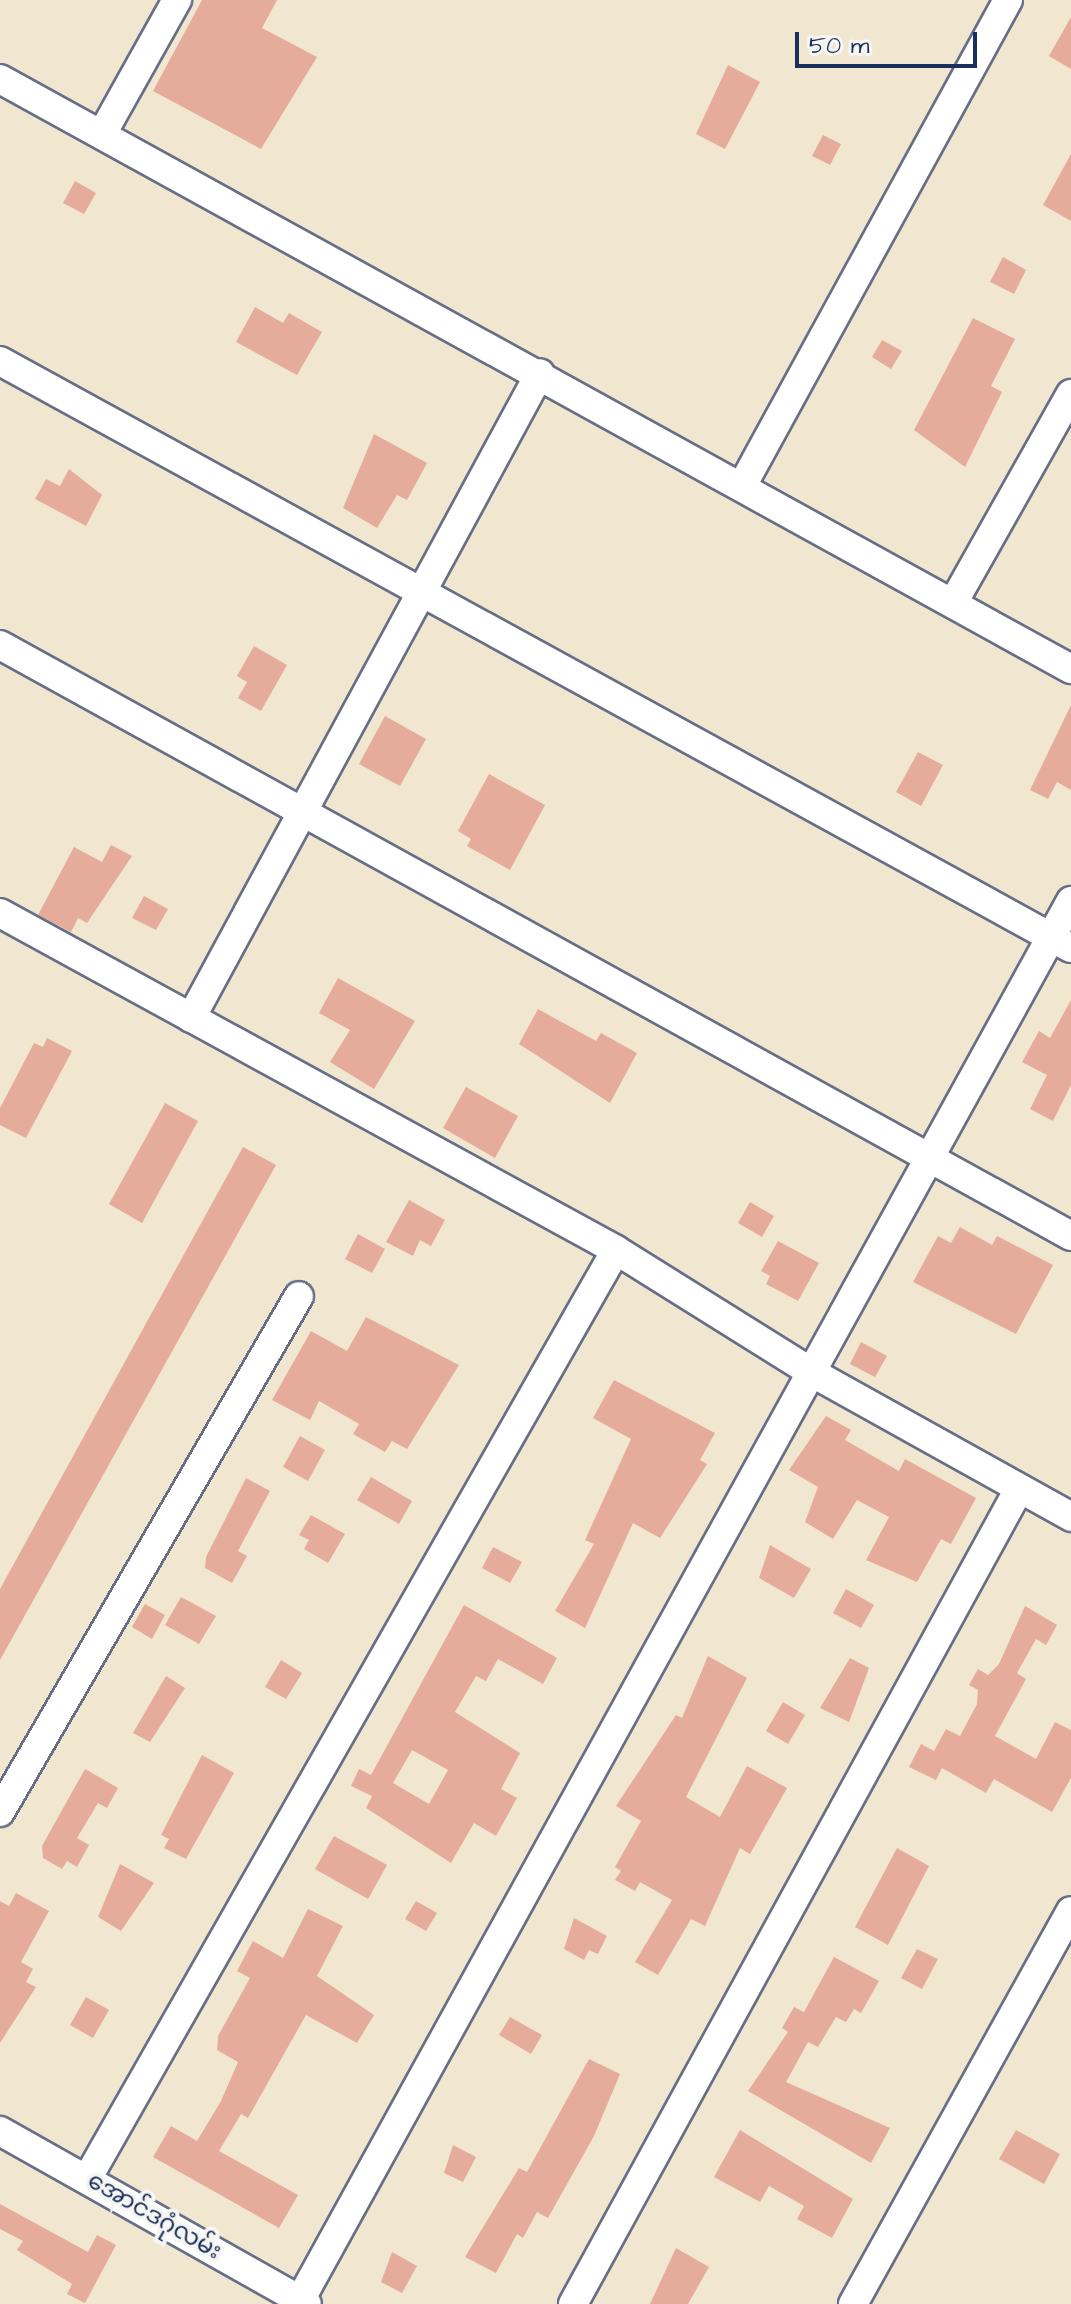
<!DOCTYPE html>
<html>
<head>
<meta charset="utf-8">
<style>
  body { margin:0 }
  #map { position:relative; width:1071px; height:2304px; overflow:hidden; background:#f1e6d0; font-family:"Architects Daughter","Noto Sans Myanmar",sans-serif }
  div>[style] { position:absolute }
  .building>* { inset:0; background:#e6ac9b }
  .roads { filter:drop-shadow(2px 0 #666f86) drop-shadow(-2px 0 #666f86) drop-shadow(0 2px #666f86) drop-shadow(0 -2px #666f86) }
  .minor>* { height:28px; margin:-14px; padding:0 14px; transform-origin:14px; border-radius:14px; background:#fff }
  span { translate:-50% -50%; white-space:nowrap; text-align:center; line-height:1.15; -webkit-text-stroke:8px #f6f6f2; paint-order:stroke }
  .street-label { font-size:24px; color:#1b2f5e }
  .scale { position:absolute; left:795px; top:32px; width:182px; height:36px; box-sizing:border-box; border:4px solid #1b2f5e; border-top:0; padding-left:10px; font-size:24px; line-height:28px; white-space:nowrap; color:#1b2f5e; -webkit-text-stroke:6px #f6f6f2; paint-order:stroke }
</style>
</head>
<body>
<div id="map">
  <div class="building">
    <i style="clip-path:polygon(202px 0,277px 0,262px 28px,317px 57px,261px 149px,153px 91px)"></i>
    <i style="clip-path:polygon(1071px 17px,1071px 69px,1049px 56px)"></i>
    <i style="clip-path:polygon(728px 65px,760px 82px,725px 149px,696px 134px)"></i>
    <i style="clip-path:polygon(823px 135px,841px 144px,830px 165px,812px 156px)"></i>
    <i style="clip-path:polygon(1071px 154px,1071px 221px,1043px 205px)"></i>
    <i style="clip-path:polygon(75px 181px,96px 193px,84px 214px,63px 203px)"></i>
    <i style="clip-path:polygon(1003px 257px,1026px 270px,1014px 294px,990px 282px)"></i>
    <i style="clip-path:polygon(255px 307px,283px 323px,289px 313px,322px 332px,297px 375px,236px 342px)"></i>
    <i style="clip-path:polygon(973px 318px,1015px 339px,991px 386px,1002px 392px,965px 467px,914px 430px)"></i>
    <i style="clip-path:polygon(882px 340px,902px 351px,891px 369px,872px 357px)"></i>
    <i style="clip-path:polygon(374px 434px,427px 463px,407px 500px,397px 495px,377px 528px,343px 508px)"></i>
    <i style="clip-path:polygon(69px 469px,102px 495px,86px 526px,35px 499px,46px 479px,60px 486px)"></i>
    <i style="clip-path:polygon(254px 646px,287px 665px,261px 711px,238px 698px,247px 682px,237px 676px)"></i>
    <i style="clip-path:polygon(1071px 705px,1071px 790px,1057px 782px,1048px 799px,1030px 790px)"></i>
    <i style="clip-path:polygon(385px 716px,426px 739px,400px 786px,359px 764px)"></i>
    <i style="clip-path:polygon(918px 752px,943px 765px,921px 806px,896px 792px)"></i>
    <i style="clip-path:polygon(489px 774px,545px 805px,510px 870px,467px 846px,471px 839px,458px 831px)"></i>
    <i style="clip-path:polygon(111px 845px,132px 856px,87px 923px,78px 918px,71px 932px,38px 915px,74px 847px,102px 862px)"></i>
    <i style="clip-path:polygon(144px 896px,168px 909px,156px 930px,132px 918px)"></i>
    <i style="clip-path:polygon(338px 978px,415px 1021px,374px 1089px,330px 1062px,350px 1030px,319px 1013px)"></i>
    <i style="clip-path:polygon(1071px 1000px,1071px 1085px,1053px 1121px,1030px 1109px,1047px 1075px,1022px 1062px,1039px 1031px,1050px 1038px)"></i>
    <i style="clip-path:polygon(538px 1009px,596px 1041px,601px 1033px,637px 1053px,610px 1103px,519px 1044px)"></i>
    <i style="clip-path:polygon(47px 1038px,72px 1051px,26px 1138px,0 1125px,0 1108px,34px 1043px,43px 1047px)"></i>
    <i style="clip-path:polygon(466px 1087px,518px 1116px,495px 1158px,443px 1128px)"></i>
    <i style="clip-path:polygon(165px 1103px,198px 1121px,142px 1223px,109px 1204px)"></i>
    <i style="clip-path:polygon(243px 1147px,276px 1165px,0 1660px,0 1589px)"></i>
    <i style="clip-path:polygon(409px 1200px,445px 1220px,431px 1246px,420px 1240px,413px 1256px,386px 1242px)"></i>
    <i style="clip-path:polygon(750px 1202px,774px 1216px,762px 1237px,738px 1223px)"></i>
    <i style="clip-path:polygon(960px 1227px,992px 1245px,997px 1236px,1053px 1265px,1016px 1334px,913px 1282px,938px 1236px,951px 1243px)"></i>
    <i style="clip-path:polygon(358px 1234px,385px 1249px,372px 1273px,345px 1259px)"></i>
    <i style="clip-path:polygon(778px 1241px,819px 1263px,798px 1301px,766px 1284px,770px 1276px,761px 1271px)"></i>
    <i style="clip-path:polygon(366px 1317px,459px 1365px,407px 1449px,392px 1441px,385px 1452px,353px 1434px,359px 1424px,319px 1401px,310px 1420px,272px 1400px,311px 1331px,347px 1351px)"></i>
    <i style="clip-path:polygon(861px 1342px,887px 1356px,875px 1377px,850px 1364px)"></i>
    <i style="clip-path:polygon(614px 1380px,715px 1433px,700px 1460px,707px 1464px,660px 1538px,633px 1523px,585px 1628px,555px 1611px,594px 1544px,585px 1540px,631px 1439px,593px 1418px)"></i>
    <i style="clip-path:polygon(826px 1416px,851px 1430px,845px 1440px,899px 1471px,905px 1459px,976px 1498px,951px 1544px,941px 1539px,917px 1582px,866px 1560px,889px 1517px,857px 1500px,833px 1539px,805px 1522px,818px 1487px,789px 1470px)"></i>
    <i style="clip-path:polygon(300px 1436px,325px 1450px,308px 1481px,283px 1467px)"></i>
    <i style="clip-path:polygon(371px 1477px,412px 1501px,399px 1524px,357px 1500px)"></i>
    <i style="clip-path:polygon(246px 1478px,270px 1491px,238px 1551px,247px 1556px,232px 1583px,205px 1568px,206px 1557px)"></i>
    <i style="clip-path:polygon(311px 1515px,345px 1534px,328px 1563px,304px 1549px,309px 1540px,299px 1535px)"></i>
    <i style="clip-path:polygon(770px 1545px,811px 1569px,794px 1598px,759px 1578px)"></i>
    <i style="clip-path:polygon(493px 1547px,522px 1562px,510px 1583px,482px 1568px)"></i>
    <i style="clip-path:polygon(846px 1589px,874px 1605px,861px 1628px,833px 1613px)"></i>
    <i style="clip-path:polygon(181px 1597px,216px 1616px,199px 1644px,165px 1625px)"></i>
    <i style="clip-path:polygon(145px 1604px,165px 1615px,152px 1639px,132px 1627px)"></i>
    <i style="clip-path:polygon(evenodd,464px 1605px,557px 1658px,543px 1684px,498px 1659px,486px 1681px,476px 1676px,455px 1712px,520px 1753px,501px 1789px,517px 1798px,496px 1836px,474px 1823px,451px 1863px,366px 1808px,372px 1796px,351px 1786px,359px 1769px,371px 1775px,464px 1605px,412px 1750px,448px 1770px,429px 1804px,393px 1783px,412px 1750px)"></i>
    <i style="clip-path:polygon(1025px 1606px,1057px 1625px,1046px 1645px,1036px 1639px,1017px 1673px,1026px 1679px,995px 1736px,1036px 1759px,1055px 1722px,1071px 1730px,1071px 1778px,1052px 1812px,994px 1779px,986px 1793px,942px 1768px,936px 1780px,909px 1767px,921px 1744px,934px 1751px,946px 1729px,960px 1736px,977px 1704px,978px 1690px,969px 1685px,978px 1669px,988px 1675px,999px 1664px)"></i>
    <i style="clip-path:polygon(708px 1656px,747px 1678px,686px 1797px,720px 1817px,747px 1766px,787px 1788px,750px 1854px,740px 1848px,705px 1926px,691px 1919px,658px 1975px,635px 1962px,672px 1900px,640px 1882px,635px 1891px,615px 1880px,621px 1871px,615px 1867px,641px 1821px,616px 1806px,676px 1715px,682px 1718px)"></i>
    <i style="clip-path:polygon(850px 1658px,869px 1668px,849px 1722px,820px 1708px)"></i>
    <i style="clip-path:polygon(281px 1660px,302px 1673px,286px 1699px,265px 1687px)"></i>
    <i style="clip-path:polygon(166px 1676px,185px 1688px,150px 1742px,133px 1733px)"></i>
    <i style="clip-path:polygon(783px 1702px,805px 1715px,788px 1744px,766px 1731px)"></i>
    <i style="clip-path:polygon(202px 1755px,234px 1773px,186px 1859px,164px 1848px,169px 1839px,161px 1835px)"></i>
    <i style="clip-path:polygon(85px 1769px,118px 1788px,107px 1808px,98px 1803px,77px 1838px,89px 1845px,77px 1867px,67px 1861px,62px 1869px,43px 1858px,42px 1846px)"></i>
    <i style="clip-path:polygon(334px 1836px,387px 1865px,368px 1899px,315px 1869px)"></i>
    <i style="clip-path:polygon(897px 1848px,929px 1866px,888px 1945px,855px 1927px)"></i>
    <i style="clip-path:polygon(120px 1864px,154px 1883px,121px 1931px,98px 1917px)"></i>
    <i style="clip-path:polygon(16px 1893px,49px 1911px,21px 1962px,33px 1969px,26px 1982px,36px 1987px,0 2043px,0 1901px,9px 1906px)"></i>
    <i style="clip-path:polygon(416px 1901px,437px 1913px,426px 1931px,405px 1919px)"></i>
    <i style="clip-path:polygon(308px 1909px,343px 1926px,317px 1976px,374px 2015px,357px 2043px,306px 2015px,248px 2118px,241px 2114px,219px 2151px,298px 2195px,279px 2228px,153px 2157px,171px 2126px,197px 2141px,221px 2101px,238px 2062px,217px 2050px,218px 2036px,250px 1978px,237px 1971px,253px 1941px,283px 1958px)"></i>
    <i style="clip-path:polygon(574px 1918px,607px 1936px,598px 1954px,589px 1950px,584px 1960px,564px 1949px)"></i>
    <i style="clip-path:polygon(917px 1949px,938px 1959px,922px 1989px,901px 1978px)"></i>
    <i style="clip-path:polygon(834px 1957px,879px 1981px,861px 2013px,854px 2009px,846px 2022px,836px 2017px,818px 2047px,808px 2042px,786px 2082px,890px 2128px,871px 2163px,748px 2091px,788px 2032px,782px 2028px,794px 2007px,804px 2012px)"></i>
    <i style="clip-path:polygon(86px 1997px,109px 2010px,93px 2038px,70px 2025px)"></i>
    <i style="clip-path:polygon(510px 2017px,542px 2035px,531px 2054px,499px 2035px)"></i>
    <i style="clip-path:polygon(589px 2059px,620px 2074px,594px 2136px,548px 2218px,537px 2212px,523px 2238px,517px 2234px,496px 2273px,465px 2257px,519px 2168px,527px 2172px)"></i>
    <i style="clip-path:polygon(740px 2130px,853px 2199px,832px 2238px,797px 2219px,804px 2206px,769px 2186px,760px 2202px,714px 2177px)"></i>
    <i style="clip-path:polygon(1016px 2130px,1060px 2154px,1044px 2184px,999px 2159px)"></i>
    <i style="clip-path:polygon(453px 2145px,476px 2157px,463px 2182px,444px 2173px)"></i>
    <i style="clip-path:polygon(0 2204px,88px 2252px,97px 2235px,116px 2245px,85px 2303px,67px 2294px,72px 2284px,17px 2250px,23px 2241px,0 2229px)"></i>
    <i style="clip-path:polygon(676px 2248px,709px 2267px,688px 2304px,650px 2304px)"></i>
    <i style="clip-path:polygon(392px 2252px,417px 2266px,402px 2293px,381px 2282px)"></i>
  </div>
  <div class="roads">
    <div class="minor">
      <i style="left:0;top:79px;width:1223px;rotate:28.85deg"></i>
      <i style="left:102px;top:134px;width:154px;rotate:-60.8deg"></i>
      <i style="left:0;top:361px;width:1221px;rotate:28.73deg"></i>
      <i style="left:742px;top:486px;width:554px;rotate:-61.31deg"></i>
      <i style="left:953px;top:603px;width:240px;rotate:-60.6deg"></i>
      <i style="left:0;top:645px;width:1223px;rotate:28.89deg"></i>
      <i style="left:0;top:913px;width:702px;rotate:28.68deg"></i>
      <i style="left:616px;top:1250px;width:230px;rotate:32deg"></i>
      <i style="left:811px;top:1372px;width:298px;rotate:29.1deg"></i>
      <i style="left:191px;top:1018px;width:733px;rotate:-61.58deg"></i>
      <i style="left:0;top:1812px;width:596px;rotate:-59.91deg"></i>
      <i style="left:0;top:2131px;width:352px;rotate:29.4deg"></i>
      <i style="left:87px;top:2179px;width:1069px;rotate:-60.34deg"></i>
      <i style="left:298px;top:2304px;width:1602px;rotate:-61.15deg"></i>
      <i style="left:573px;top:2304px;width:929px;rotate:-61.31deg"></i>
      <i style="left:853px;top:2304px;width:449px;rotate:-61deg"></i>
    </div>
  </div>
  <div class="street-label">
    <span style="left:154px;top:2217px;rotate:30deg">အောင်ဒဂုံလမ်း</span>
  </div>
  <div class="scale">50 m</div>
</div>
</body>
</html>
